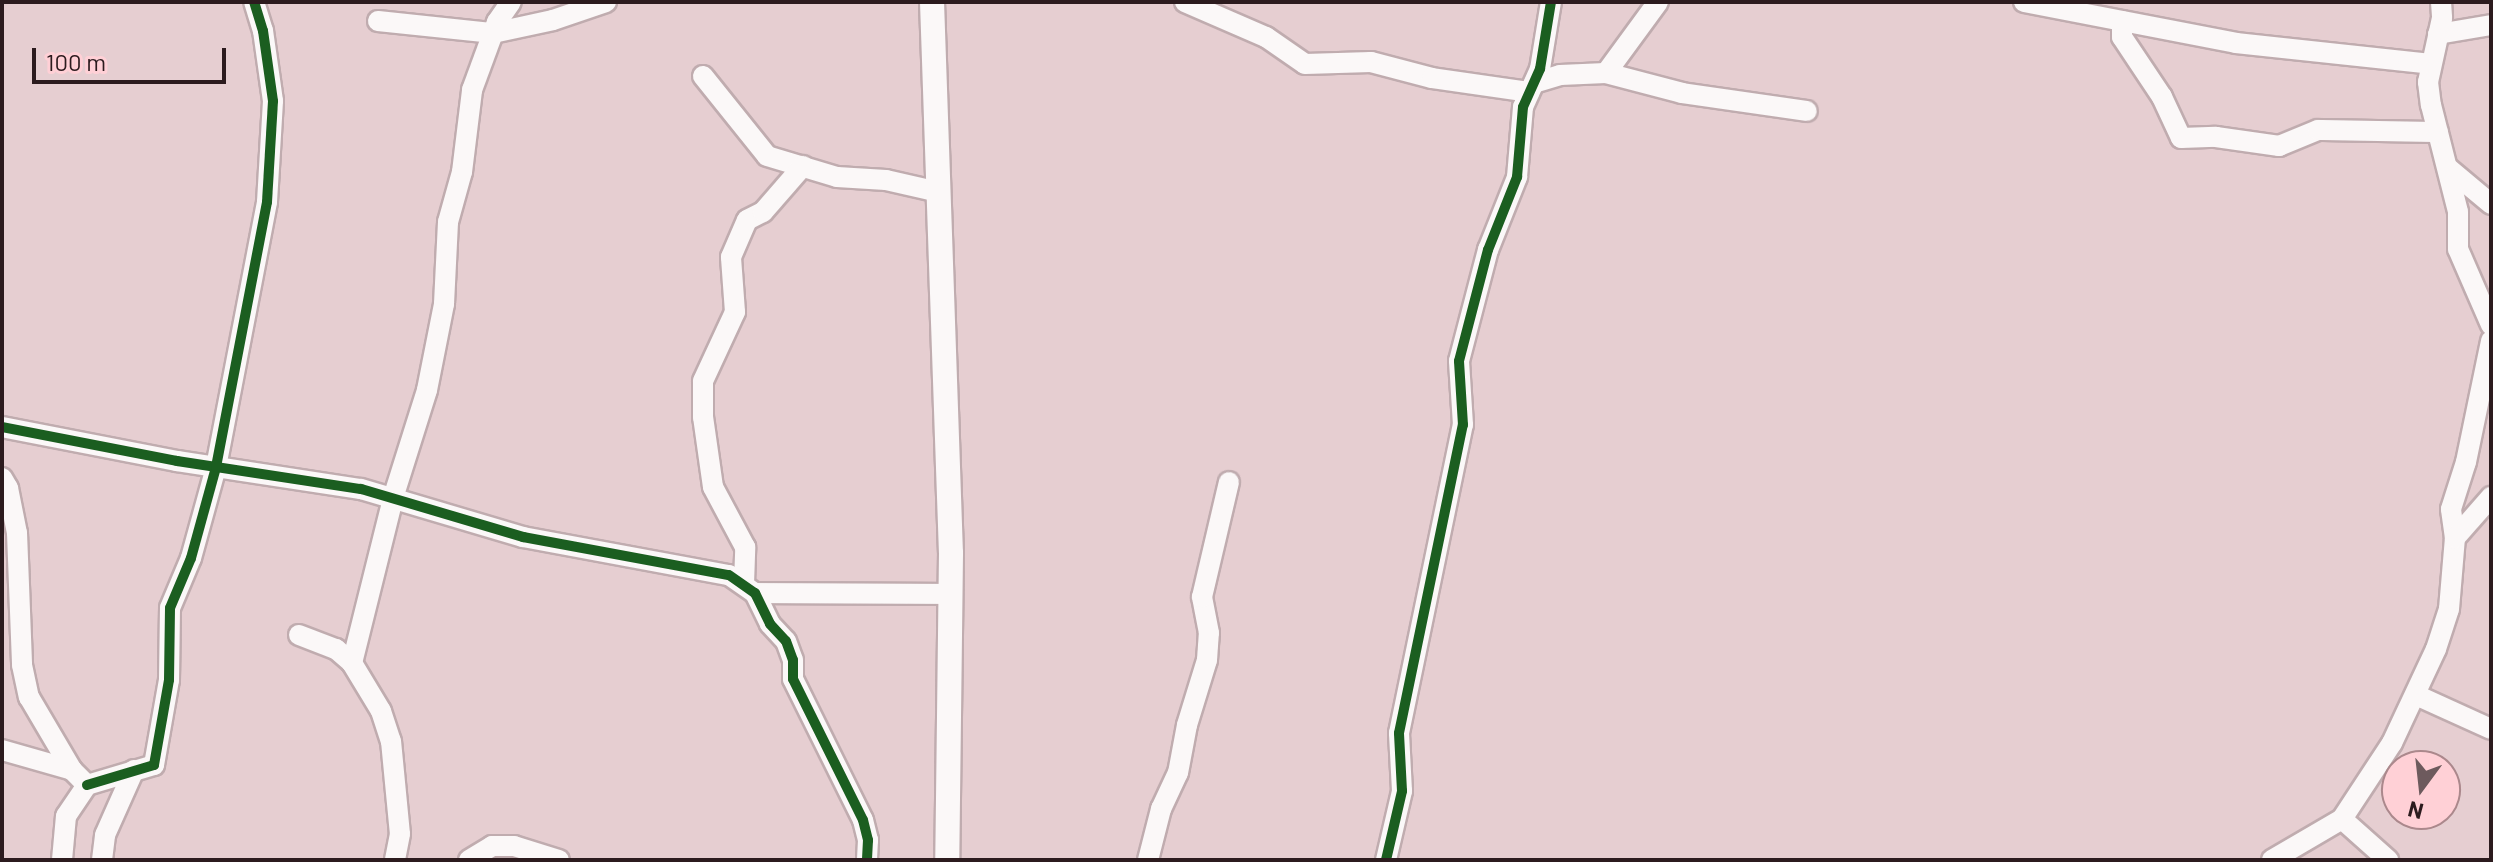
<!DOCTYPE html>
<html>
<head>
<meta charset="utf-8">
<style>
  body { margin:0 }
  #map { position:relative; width:2493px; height:862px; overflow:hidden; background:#e6ced1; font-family:Barlow,sans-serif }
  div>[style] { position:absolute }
  .roads { filter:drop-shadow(2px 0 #c0acaf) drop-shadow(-2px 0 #c0acaf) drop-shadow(0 2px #c0acaf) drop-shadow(0 -2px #c0acaf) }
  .minor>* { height:20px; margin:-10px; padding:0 10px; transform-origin:10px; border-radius:10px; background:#fbf8f8 }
  .major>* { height:24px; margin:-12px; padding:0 12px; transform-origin:12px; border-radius:12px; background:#fbf8f8 }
  .cycleway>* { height:10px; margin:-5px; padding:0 5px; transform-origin:5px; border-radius:5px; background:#1b5e20 }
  span { translate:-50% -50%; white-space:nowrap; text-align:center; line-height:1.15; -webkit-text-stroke:8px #ffd0d6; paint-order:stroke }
  .frame { position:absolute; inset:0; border:4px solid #2c1b1e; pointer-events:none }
  .north { position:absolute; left:2381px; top:750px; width:80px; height:80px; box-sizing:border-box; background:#ffd0d6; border:2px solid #ab888c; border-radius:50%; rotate:195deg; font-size:22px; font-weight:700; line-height:32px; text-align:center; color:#2c1b1e }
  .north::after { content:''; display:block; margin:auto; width:28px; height:36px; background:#6d5a5d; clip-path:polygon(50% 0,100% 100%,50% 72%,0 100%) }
  .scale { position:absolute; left:32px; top:48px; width:194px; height:36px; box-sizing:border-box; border:4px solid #2c1b1e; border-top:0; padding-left:10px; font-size:24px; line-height:28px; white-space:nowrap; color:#2c1b1e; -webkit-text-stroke:6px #ffd0d6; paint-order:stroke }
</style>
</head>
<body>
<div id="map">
  <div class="roads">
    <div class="minor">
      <i style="left:1185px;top:2px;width:88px;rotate:23.4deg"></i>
      <i style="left:1266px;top:37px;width:47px;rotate:34.7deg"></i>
      <i style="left:1305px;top:64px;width:66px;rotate:-1.7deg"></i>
      <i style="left:1371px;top:62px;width:63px;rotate:14.7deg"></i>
      <i style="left:1432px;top:78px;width:98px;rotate:8.2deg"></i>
      <i style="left:2024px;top:2px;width:216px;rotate:10.9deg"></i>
      <i style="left:2236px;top:43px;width:196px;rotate:6.1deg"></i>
      <i style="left:2441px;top:2px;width:16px;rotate:86deg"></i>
      <i style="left:2442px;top:18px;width:66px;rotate:102.3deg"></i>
      <i style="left:2428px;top:82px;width:23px;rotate:83deg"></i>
      <i style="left:2431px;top:105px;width:110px;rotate:75.8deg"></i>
      <i style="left:2458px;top:212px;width:37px;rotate:90deg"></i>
      <i style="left:2458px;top:249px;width:83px;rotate:66.5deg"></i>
      <i style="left:378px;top:21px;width:116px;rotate:6deg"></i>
      <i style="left:493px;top:33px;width:61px;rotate:-12.2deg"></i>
      <i style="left:553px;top:20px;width:56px;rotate:-18.8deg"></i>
      <i style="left:2122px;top:21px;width:16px;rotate:90deg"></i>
      <i style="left:2122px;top:37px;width:72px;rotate:56.3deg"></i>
      <i style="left:2162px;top:97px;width:45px;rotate:65.1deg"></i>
      <i style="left:2181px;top:138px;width:35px;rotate:-2deg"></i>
      <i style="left:2216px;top:137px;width:64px;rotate:8.1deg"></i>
      <i style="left:2279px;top:146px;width:42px;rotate:-22.3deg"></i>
      <i style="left:2318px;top:130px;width:120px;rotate:1deg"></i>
      <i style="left:2438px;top:34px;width:54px;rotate:-9.6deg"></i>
      <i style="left:1606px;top:73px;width:88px;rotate:-53.8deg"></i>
      <i style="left:703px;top:76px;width:102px;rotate:51.3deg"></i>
      <i style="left:767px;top:156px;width:73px;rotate:16.7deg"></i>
      <i style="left:837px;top:177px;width:49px;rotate:3.5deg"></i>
      <i style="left:886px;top:180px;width:54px;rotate:12.8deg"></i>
      <i style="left:1534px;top:83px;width:27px;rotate:-17deg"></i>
      <i style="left:1560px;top:75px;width:46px;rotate:-2.5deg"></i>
      <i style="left:1606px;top:73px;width:79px;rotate:14.7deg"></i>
      <i style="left:1682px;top:93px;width:126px;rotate:8.2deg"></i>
      <i style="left:2448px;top:168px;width:56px;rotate:39.9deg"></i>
      <i style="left:2px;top:427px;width:178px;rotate:11deg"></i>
      <i style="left:177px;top:461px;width:186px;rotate:8.7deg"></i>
      <i style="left:361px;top:489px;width:169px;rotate:16.5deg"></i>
      <i style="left:523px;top:537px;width:209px;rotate:10.5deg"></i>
      <i style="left:729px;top:575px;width:32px;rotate:35deg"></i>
      <i style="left:755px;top:593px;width:34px;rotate:64deg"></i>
      <i style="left:770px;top:624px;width:23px;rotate:47deg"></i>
      <i style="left:786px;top:641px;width:20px;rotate:70deg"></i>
      <i style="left:793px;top:660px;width:19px;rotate:90deg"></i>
      <i style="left:793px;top:679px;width:157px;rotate:63.6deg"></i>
      <i style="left:863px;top:820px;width:21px;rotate:76deg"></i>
      <i style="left:868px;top:840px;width:20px;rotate:93deg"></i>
      <i style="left:2px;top:478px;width:12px;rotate:59deg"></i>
      <i style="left:8px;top:488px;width:46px;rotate:78.7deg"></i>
      <i style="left:17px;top:533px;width:132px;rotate:87.8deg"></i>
      <i style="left:22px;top:665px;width:33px;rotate:78deg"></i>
      <i style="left:29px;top:697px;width:85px;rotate:59.5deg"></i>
      <i style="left:2455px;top:538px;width:29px;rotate:-98deg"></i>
      <i style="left:2451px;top:509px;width:49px;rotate:-72.3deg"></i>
      <i style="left:2466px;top:462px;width:124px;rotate:-78.3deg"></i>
      <i style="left:744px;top:584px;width:37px;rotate:-88deg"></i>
      <i style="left:745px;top:547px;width:68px;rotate:-118.1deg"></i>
      <i style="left:713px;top:487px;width:71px;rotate:-98.1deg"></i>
      <i style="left:703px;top:417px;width:36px;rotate:-90deg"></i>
      <i style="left:703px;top:381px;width:76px;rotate:-65.1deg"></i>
      <i style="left:735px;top:312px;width:55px;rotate:-94.2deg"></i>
      <i style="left:731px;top:257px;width:40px;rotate:-66.6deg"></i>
      <i style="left:747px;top:220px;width:18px;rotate:-27deg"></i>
      <i style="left:763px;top:212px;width:61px;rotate:-49deg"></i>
      <i style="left:755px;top:593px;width:196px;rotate:0.3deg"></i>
      <i style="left:299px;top:635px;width:40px;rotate:21deg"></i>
      <i style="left:336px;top:649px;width:21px;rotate:41deg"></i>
      <i style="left:352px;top:663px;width:56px;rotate:58.9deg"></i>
      <i style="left:381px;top:711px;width:32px;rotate:72deg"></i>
      <i style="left:391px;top:741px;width:93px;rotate:84.5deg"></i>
      <i style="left:400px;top:834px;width:26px;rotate:101deg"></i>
      <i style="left:352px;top:663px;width:170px;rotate:-76deg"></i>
      <i style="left:393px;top:498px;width:113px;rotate:-72.5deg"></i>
      <i style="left:427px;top:390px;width:88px;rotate:-78.8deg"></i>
      <i style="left:444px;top:304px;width:82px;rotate:-87.2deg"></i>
      <i style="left:448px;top:222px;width:52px;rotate:-74.4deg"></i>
      <i style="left:462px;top:172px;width:83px;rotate:-83deg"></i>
      <i style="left:472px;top:90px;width:72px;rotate:-69.8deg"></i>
      <i style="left:497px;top:22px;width:24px;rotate:-55deg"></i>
      <i style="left:2416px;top:695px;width:82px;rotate:24.4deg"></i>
      <i style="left:2px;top:750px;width:73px;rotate:15.9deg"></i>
      <i style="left:72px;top:770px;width:21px;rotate:45deg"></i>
      <i style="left:87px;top:785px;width:37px;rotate:124deg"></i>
      <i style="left:66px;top:816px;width:44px;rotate:95.2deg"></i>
      <i style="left:87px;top:785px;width:70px;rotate:-16.6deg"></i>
      <i style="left:154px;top:765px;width:86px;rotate:-80deg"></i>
      <i style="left:169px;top:680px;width:72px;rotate:-89.2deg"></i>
      <i style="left:170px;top:608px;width:54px;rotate:-67.2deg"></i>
      <i style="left:191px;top:558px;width:94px;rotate:-74.6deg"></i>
      <i style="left:216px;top:467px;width:270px;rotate:-79.1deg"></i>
      <i style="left:267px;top:202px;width:101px;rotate:-86.6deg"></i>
      <i style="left:273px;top:101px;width:71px;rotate:-98.1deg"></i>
      <i style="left:263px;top:31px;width:30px;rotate:-107deg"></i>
      <i style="left:2342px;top:819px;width:62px;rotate:41.7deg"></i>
      <i style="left:102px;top:860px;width:25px;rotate:-83deg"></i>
      <i style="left:105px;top:835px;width:71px;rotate:-66deg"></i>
      <i style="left:469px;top:860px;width:27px;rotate:-31deg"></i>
      <i style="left:492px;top:846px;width:22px"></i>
      <i style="left:514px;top:846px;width:47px;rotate:17.3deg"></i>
      <i style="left:1148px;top:860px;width:53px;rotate:-75.7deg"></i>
      <i style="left:1161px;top:809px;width:40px;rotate:-65deg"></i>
      <i style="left:1178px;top:773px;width:49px;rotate:-79.4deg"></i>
      <i style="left:1187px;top:725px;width:68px;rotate:-72.9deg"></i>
      <i style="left:1207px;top:660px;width:27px;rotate:-86deg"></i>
      <i style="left:1209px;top:633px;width:37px;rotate:-101deg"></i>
      <i style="left:1202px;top:597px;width:118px;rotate:-76.8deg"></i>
      <i style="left:1386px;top:860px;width:71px;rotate:-76.9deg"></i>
      <i style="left:1402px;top:791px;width:58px;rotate:-93deg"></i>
      <i style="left:1399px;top:733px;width:315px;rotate:-78.3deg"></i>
      <i style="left:1463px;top:425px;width:64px;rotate:-93.6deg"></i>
      <i style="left:1459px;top:361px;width:115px;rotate:-75.4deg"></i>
      <i style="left:1488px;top:250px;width:79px;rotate:-68.3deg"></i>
      <i style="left:1517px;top:177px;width:70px;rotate:-85.1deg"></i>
      <i style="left:1523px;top:107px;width:42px;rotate:-65.9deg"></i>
      <i style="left:1540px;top:69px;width:68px;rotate:-80.7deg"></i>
      <i style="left:2272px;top:860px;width:81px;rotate:-30.4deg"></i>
      <i style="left:2342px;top:819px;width:91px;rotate:-56.7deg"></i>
      <i style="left:2392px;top:743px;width:104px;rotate:-64.9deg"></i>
      <i style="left:2436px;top:649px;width:42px;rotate:-72deg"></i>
      <i style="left:2449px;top:609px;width:71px;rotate:-85.2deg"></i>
      <i style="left:2455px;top:538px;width:55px;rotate:-48.7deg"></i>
    </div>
    <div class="major">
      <i style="left:932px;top:2px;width:551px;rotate:88.03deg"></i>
      <i style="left:951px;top:553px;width:307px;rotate:90.7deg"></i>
    </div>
  </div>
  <div class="cycleway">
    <i style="left:2px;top:427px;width:178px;rotate:11deg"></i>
    <i style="left:177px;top:461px;width:186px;rotate:8.7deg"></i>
    <i style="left:361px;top:489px;width:169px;rotate:16.5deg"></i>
    <i style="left:523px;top:537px;width:209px;rotate:10.5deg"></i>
    <i style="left:729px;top:575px;width:32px;rotate:35deg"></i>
    <i style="left:755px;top:593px;width:34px;rotate:64deg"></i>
    <i style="left:770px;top:624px;width:23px;rotate:47deg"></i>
    <i style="left:786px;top:641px;width:20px;rotate:70deg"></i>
    <i style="left:793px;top:660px;width:19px;rotate:90deg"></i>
    <i style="left:793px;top:679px;width:157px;rotate:63.6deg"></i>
    <i style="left:863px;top:820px;width:21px;rotate:76deg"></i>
    <i style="left:868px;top:840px;width:20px;rotate:93deg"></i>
    <i style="left:87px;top:785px;width:70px;rotate:-16.6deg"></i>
    <i style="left:154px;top:765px;width:86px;rotate:-80deg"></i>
    <i style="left:169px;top:680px;width:72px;rotate:-89.2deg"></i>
    <i style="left:170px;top:608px;width:54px;rotate:-67.2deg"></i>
    <i style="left:191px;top:558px;width:94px;rotate:-74.6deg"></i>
    <i style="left:216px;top:467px;width:270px;rotate:-79.1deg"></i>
    <i style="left:267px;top:202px;width:101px;rotate:-86.6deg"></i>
    <i style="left:273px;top:101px;width:71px;rotate:-98.1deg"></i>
    <i style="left:263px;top:31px;width:30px;rotate:-107deg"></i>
    <i style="left:1386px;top:860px;width:71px;rotate:-76.9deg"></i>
    <i style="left:1402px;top:791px;width:58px;rotate:-93deg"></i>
    <i style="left:1399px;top:733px;width:315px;rotate:-78.3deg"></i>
    <i style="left:1463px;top:425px;width:64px;rotate:-93.6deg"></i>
    <i style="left:1459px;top:361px;width:115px;rotate:-75.4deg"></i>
    <i style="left:1488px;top:250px;width:79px;rotate:-68.3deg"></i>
    <i style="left:1517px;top:177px;width:70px;rotate:-85.1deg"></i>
    <i style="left:1523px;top:107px;width:42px;rotate:-65.9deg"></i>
    <i style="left:1540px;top:69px;width:68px;rotate:-80.7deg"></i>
  </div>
  <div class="frame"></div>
  <div class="north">N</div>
  <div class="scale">100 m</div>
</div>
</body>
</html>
